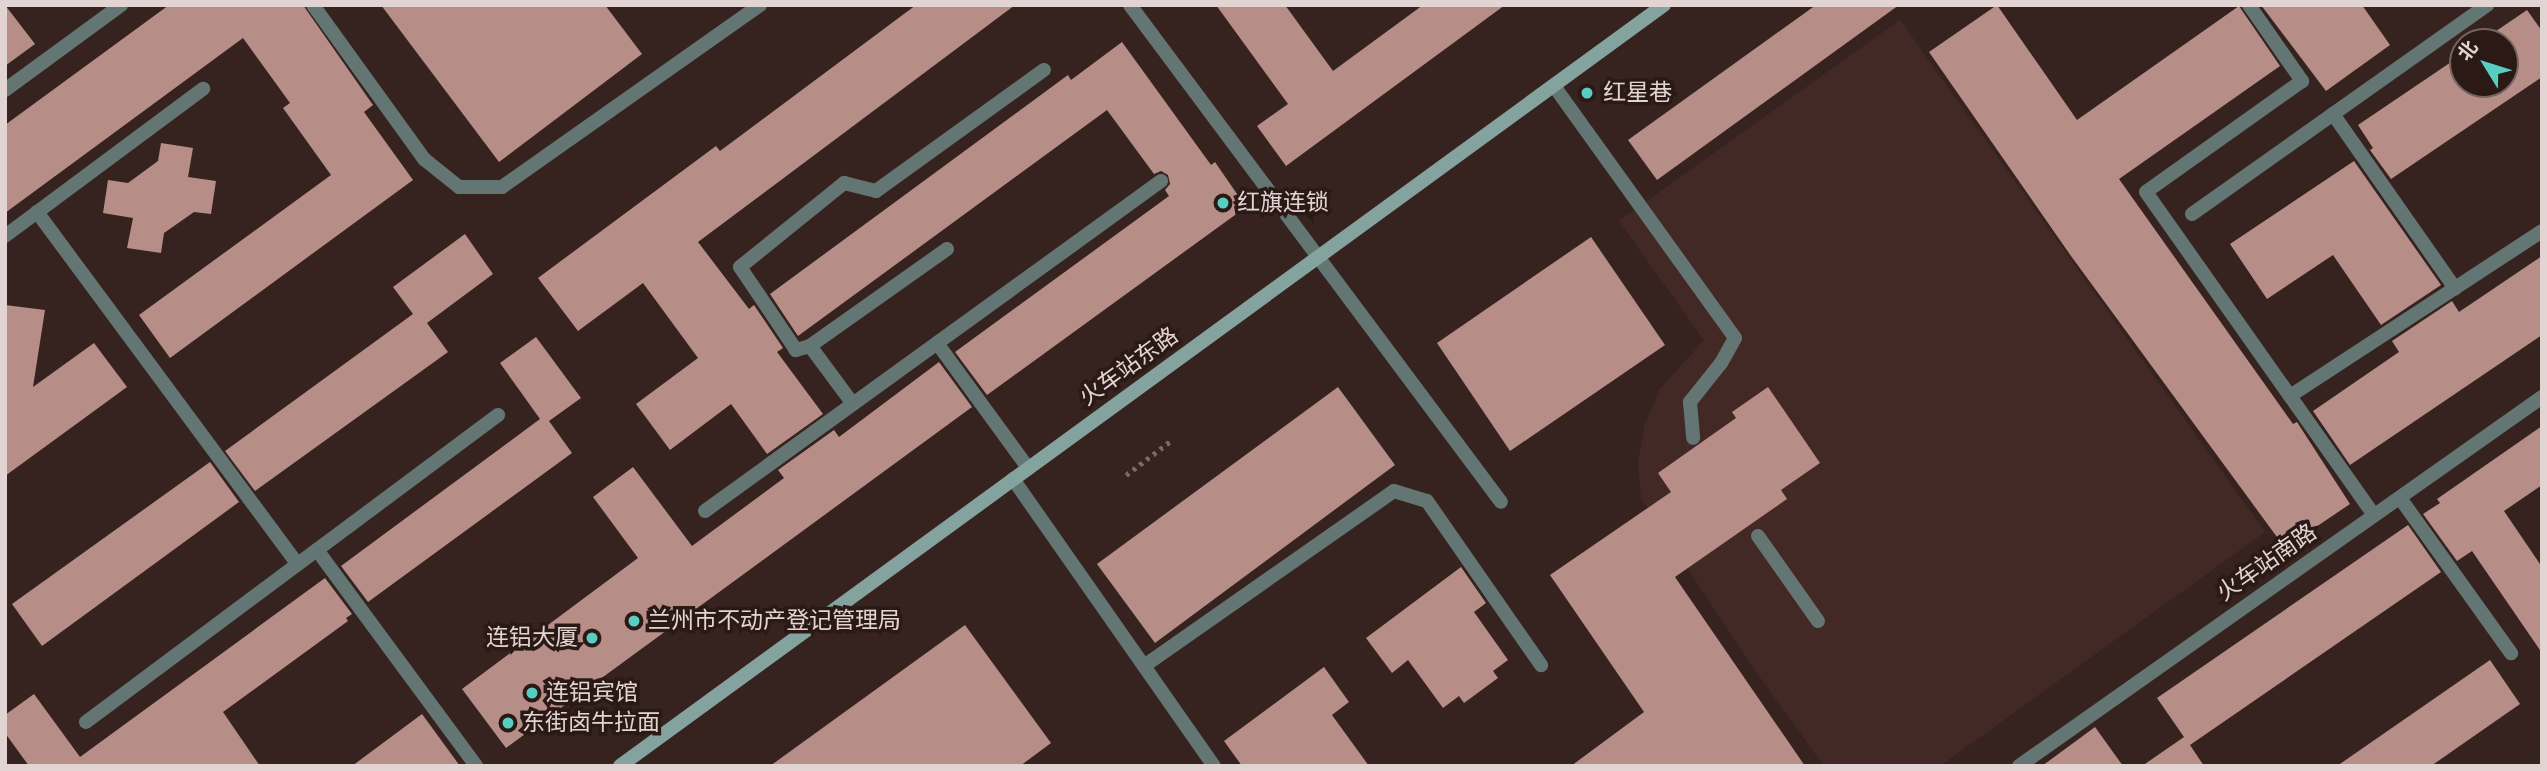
<!DOCTYPE html>
<html>
<head>
<meta charset="utf-8">
<style>
  body { margin:0 }
  #map { position:relative; width:2547px; height:771px; overflow:hidden; background:#362320; font-family:"Sofia Sans Condensed","Noto Sans SC",sans-serif }
  div>[style] { position:absolute }
  .built>* { inset:0; background:#432926 }
  .building>* { inset:0; background:#b78e87 }
  .path>* { height:4.5px; margin-top:-2.25px; transform-origin:0; background:repeating-linear-gradient(90deg,#7a6a67 0 3.5px,transparent 0 8.5px) }
  .service>* { height:14px; margin:-7px; padding:0 7px; transform-origin:7px; border-radius:7px; background:#637673 }
  .minor>* { height:14px; margin:-7px; padding:0 7px; transform-origin:7px; border-radius:7px; background:#637673 }
  .secondary>* { height:14px; margin:-7px; padding:0 7px; transform-origin:7px; border-radius:7px; background:#84a39e }
  .dots>* { width:19px; height:19px; translate:-50% -50%; box-sizing:border-box; border:4px solid #2b1916; border-radius:50% }
  span { translate:-50% -50%; white-space:nowrap; text-align:center; line-height:1.15; -webkit-text-stroke:7px #2b1916; paint-order:stroke }
  .poi-label { font-size:23px; color:#e1d4d2 }
  .left { translate:0 -50%; text-align:left }
  .right { translate:-100% -50%; text-align:right }
  .street-label { font-size:23px; color:#e1d4d2 }
  .frame { position:absolute; inset:0; border:7px solid #e1d4d2; pointer-events:none }
  .north { position:absolute; left:2449px; top:28px; width:70px; height:70px; box-sizing:border-box; background:#2b1916; border:2px solid #746461; border-radius:50%; rotate:308deg; font-size:19px; font-weight:700; line-height:28px; text-align:center; color:#e1d4d2 }
  .north::after { content:''; display:block; margin:auto; width:24px; height:32px; background:#57cec1; clip-path:polygon(50% 0,100% 100%,50% 72%,0 100%) }
</style>
</head>
<body>
<div id="map">
  <div class="built">
    <i style="clip-path:polygon(1900px 20px,2265px 532px,1940px 766px,1824px 766px,1752px 666px,1641px 498px,1638px 461px,1645px 424px,1660px 389px,1704px 340px,1619px 221px)"></i>
  </div>
  <div class="building">
    <i style="clip-path:polygon(5px 5px,35px 44px,5px 66px)"></i>
    <i style="clip-path:polygon(169px 5px,303px 5px,373px 105px,364px 112px,413px 180px,170px 358px,139px 315px,331px 175px,283px 108px,290px 103px,243px 38px,5px 213px,5px 125px)"></i>
    <i style="clip-path:polygon(381px 5px,605px 5px,642px 54px,499px 162px)"></i>
    <i style="clip-path:polygon(916px 5px,1015px 5px,698px 242px,749px 309px,754px 305px,783px 348px,777px 352px,823px 414px,767px 454px,731px 404px,670px 450px,636px 404px,698px 358px,643px 283px,578px 331px,538px 278px,716px 146px,720px 151px)"></i>
    <i style="clip-path:polygon(1216px 5px,1285px 5px,1333px 71px,1423px 5px,1505px 5px,1286px 166px,1257px 126px,1288px 104px)"></i>
    <i style="clip-path:polygon(1816px 5px,1899px 5px,1657px 180px,1628px 140px)"></i>
    <i style="clip-path:polygon(1997px 5px,2077px 120px,2239px 6px,2280px 66px,2119px 179px,2293px 424px,2297px 422px,2350px 504px,2285px 548px,2071px 256px,1929px 52px)"></i>
    <i style="clip-path:polygon(2261px 5px,2362px 5px,2390px 45px,2326px 91px)"></i>
    <i style="clip-path:polygon(2527px 10px,2542px 31px,2542px 77px,2391px 179px,2370px 150px,2373px 148px,2358px 125px,2463px 54px,2463px 84px,2505px 84px,2505px 42px,2480px 42px)"></i>
    <i style="clip-path:polygon(1122px 42px,1211px 165px,1215px 162px,1246px 207px,987px 395px,955px 352px,1169px 196px,1165px 190px,1170px 184px,1168px 175px,1161px 171px,1154px 174px,1107px 110px,798px 336px,770px 294px,1068px 75px,1071px 80px)"></i>
    <i style="clip-path:polygon(161px 143px,193px 148px,188px 177px,216px 181px,211px 214px,194px 212px,164px 233px,161px 253px,127px 248px,133px 218px,103px 213px,108px 180px,128px 183px,158px 161px)"></i>
    <i style="clip-path:polygon(2354px 161px,2441px 285px,2381px 325px,2333px 255px,2267px 299px,2230px 244px)"></i>
    <i style="clip-path:polygon(465px 234px,493px 274px,427px 323px,448px 352px,255px 491px,225px 451px,413px 314px,393px 287px)"></i>
    <i style="clip-path:polygon(1591px 237px,1665px 345px,1510px 451px,1437px 343px)"></i>
    <i style="clip-path:polygon(2542px 256px,2542px 335px,2350px 465px,2313px 411px,2399px 352px,2392px 341px,2452px 301px,2459px 312px)"></i>
    <i style="clip-path:polygon(5px 305px,45px 310px,33px 387px,94px 343px,127px 387px,5px 476px)"></i>
    <i style="clip-path:polygon(536px 337px,581px 398px,549px 421px,572px 453px,368px 602px,341px 566px,540px 419px,500px 363px)"></i>
    <i style="clip-path:polygon(939px 362px,972px 407px,506px 748px,462px 689px,638px 558px,593px 497px,633px 467px,692px 546px,784px 478px,778px 470px,834px 430px,839px 437px)"></i>
    <i style="clip-path:polygon(1338px 387px,1395px 465px,1155px 643px,1097px 564px)"></i>
    <i style="clip-path:polygon(1768px 387px,1820px 463px,1781px 490px,1787px 499px,1675px 577px,1805px 766px,1571px 766px,1644px 712px,1550px 575px,1671px 492px,1658px 473px,1736px 418px,1732px 412px)"></i>
    <i style="clip-path:polygon(2542px 426px,2542px 485px,2504px 511px,2542px 567px,2542px 653px,2472px 551px,2457px 561px,2423px 514px,2440px 503px,2437px 499px)"></i>
    <i style="clip-path:polygon(210px 462px,239px 502px,42px 646px,12px 604px)"></i>
    <i style="clip-path:polygon(2408px 525px,2441px 572px,2190px 745px,2204px 766px,2142px 766px,2184px 737px,2157px 698px)"></i>
    <i style="clip-path:polygon(1461px 567px,1486px 603px,1474px 612px,1508px 660px,1493px 671px,1498px 678px,1464px 703px,1459px 696px,1443px 708px,1408px 660px,1392px 673px,1366px 638px)"></i>
    <i style="clip-path:polygon(325px 578px,352px 614px,346px 618px,348px 621px,223px 712px,260px 766px,29px 766px,5px 733px,5px 715px,34px 694px,80px 757px)"></i>
    <i style="clip-path:polygon(965px 625px,1051px 743px,1020px 766px,770px 766px)"></i>
    <i style="clip-path:polygon(2490px 660px,2520px 704px,2431px 766px,2337px 766px)"></i>
    <i style="clip-path:polygon(1324px 667px,1349px 702px,1332px 715px,1369px 766px,1242px 766px,1224px 741px)"></i>
    <i style="clip-path:polygon(422px 714px,460px 766px,352px 766px)"></i>
    <i style="clip-path:polygon(2095px 727px,2123px 766px,2042px 766px)"></i>
  </div>
  <div class="path">
    <i style="left:1126px;top:475px;width:58px;rotate:-37.3deg"></i>
  </div>
  <div class="service">
    <i style="left:313px;top:5px;width:190px;rotate:54.2deg"></i>
    <i style="left:424px;top:159px;width:45px;rotate:38.7deg"></i>
    <i style="left:459px;top:187px;width:43px"></i>
    <i style="left:502px;top:187px;width:316px;rotate:-35.2deg"></i>
    <i style="left:2249px;top:5px;width:93px;rotate:55.1deg"></i>
    <i style="left:2302px;top:81px;width:191px;rotate:144.6deg"></i>
    <i style="left:2146px;top:192px;width:395px;rotate:54.8deg"></i>
    <i style="left:1554px;top:86px;width:310px;rotate:54.3deg"></i>
    <i style="left:1735px;top:338px;width:29px;rotate:119deg"></i>
    <i style="left:1721px;top:363px;width:50px;rotate:128.5deg"></i>
    <i style="left:1690px;top:402px;width:36px;rotate:85deg"></i>
    <i style="left:2333px;top:114px;width:213px;rotate:55deg"></i>
    <i style="left:2192px;top:214px;width:362px;rotate:-35.3deg"></i>
    <i style="left:947px;top:249px;width:168px;rotate:144.7deg"></i>
    <i style="left:810px;top:346px;width:15px;rotate:164deg"></i>
    <i style="left:796px;top:350px;width:100px;rotate:-124deg"></i>
    <i style="left:740px;top:267px;width:134px;rotate:-38.9deg"></i>
    <i style="left:844px;top:183px;width:33px;rotate:14deg"></i>
    <i style="left:876px;top:191px;width:207px;rotate:-35.8deg"></i>
    <i style="left:937px;top:343px;width:155px;rotate:53.9deg"></i>
    <i style="left:810px;top:346px;width:72px;rotate:53.4deg"></i>
    <i style="left:2290px;top:396px;width:301px;rotate:-33.2deg"></i>
    <i style="left:1013px;top:479px;width:350px;rotate:55deg"></i>
    <i style="left:705px;top:511px;width:563px;rotate:-35.89deg"></i>
    <i style="left:1758px;top:536px;width:104px;rotate:54.8deg"></i>
    <i style="left:1144px;top:666px;width:305px;rotate:-35deg"></i>
    <i style="left:1394px;top:491px;width:34px;rotate:17deg"></i>
    <i style="left:1427px;top:501px;width:200px;rotate:55.2deg"></i>
  </div>
  <div class="minor">
    <i style="left:1130px;top:5px;width:620px;rotate:53.26deg"></i>
    <i style="left:5px;top:90px;width:144px;rotate:-36.2deg"></i>
    <i style="left:37px;top:212px;width:438px;rotate:53.5deg"></i>
    <i style="left:5px;top:236px;width:247px;rotate:-36.6deg"></i>
    <i style="left:2400px;top:498px;width:191px;rotate:54.4deg"></i>
    <i style="left:317px;top:550px;width:268px;rotate:53.6deg"></i>
    <i style="left:86px;top:722px;width:514px;rotate:-36.69deg"></i>
    <i style="left:2019px;top:766px;width:640px;rotate:-35.2deg"></i>
  </div>
  <div class="secondary">
    <i style="left:620px;top:766px;width:1292px;rotate:-36.09deg"></i>
  </div>
  <div class="dots">
    <i style="left:1587px;top:93px;background:#57cec1"></i>
    <i style="left:1223px;top:203px;background:#57cec1"></i>
    <i style="left:634px;top:621px;background:#57cec1"></i>
    <i style="left:592px;top:638px;background:#57cec1"></i>
    <i style="left:532px;top:693px;background:#57cec1"></i>
    <i style="left:508px;top:723px;background:#57cec1"></i>
  </div>
  <div class="poi-label">
    <span class="left" style="left:1603px;top:93px">红星巷</span>
    <span class="left" style="left:1237px;top:203px">红旗连锁</span>
    <span class="left" style="left:648px;top:621px">兰州市不动产登记管理局</span>
    <span class="right" style="left:578px;top:638px">连铝大厦</span>
    <span class="left" style="left:546px;top:693px">连铝宾馆</span>
    <span class="left" style="left:522px;top:723px">东街卤牛拉面</span>
  </div>
  <div class="street-label">
    <span style="left:1129px;top:367px;rotate:-36deg">火车站东路</span>
    <span style="left:2267px;top:563px;rotate:-35deg">火车站南路</span>
  </div>
  <div class="frame"></div>
  <div class="north">北</div>
</div>
</body>
</html>
